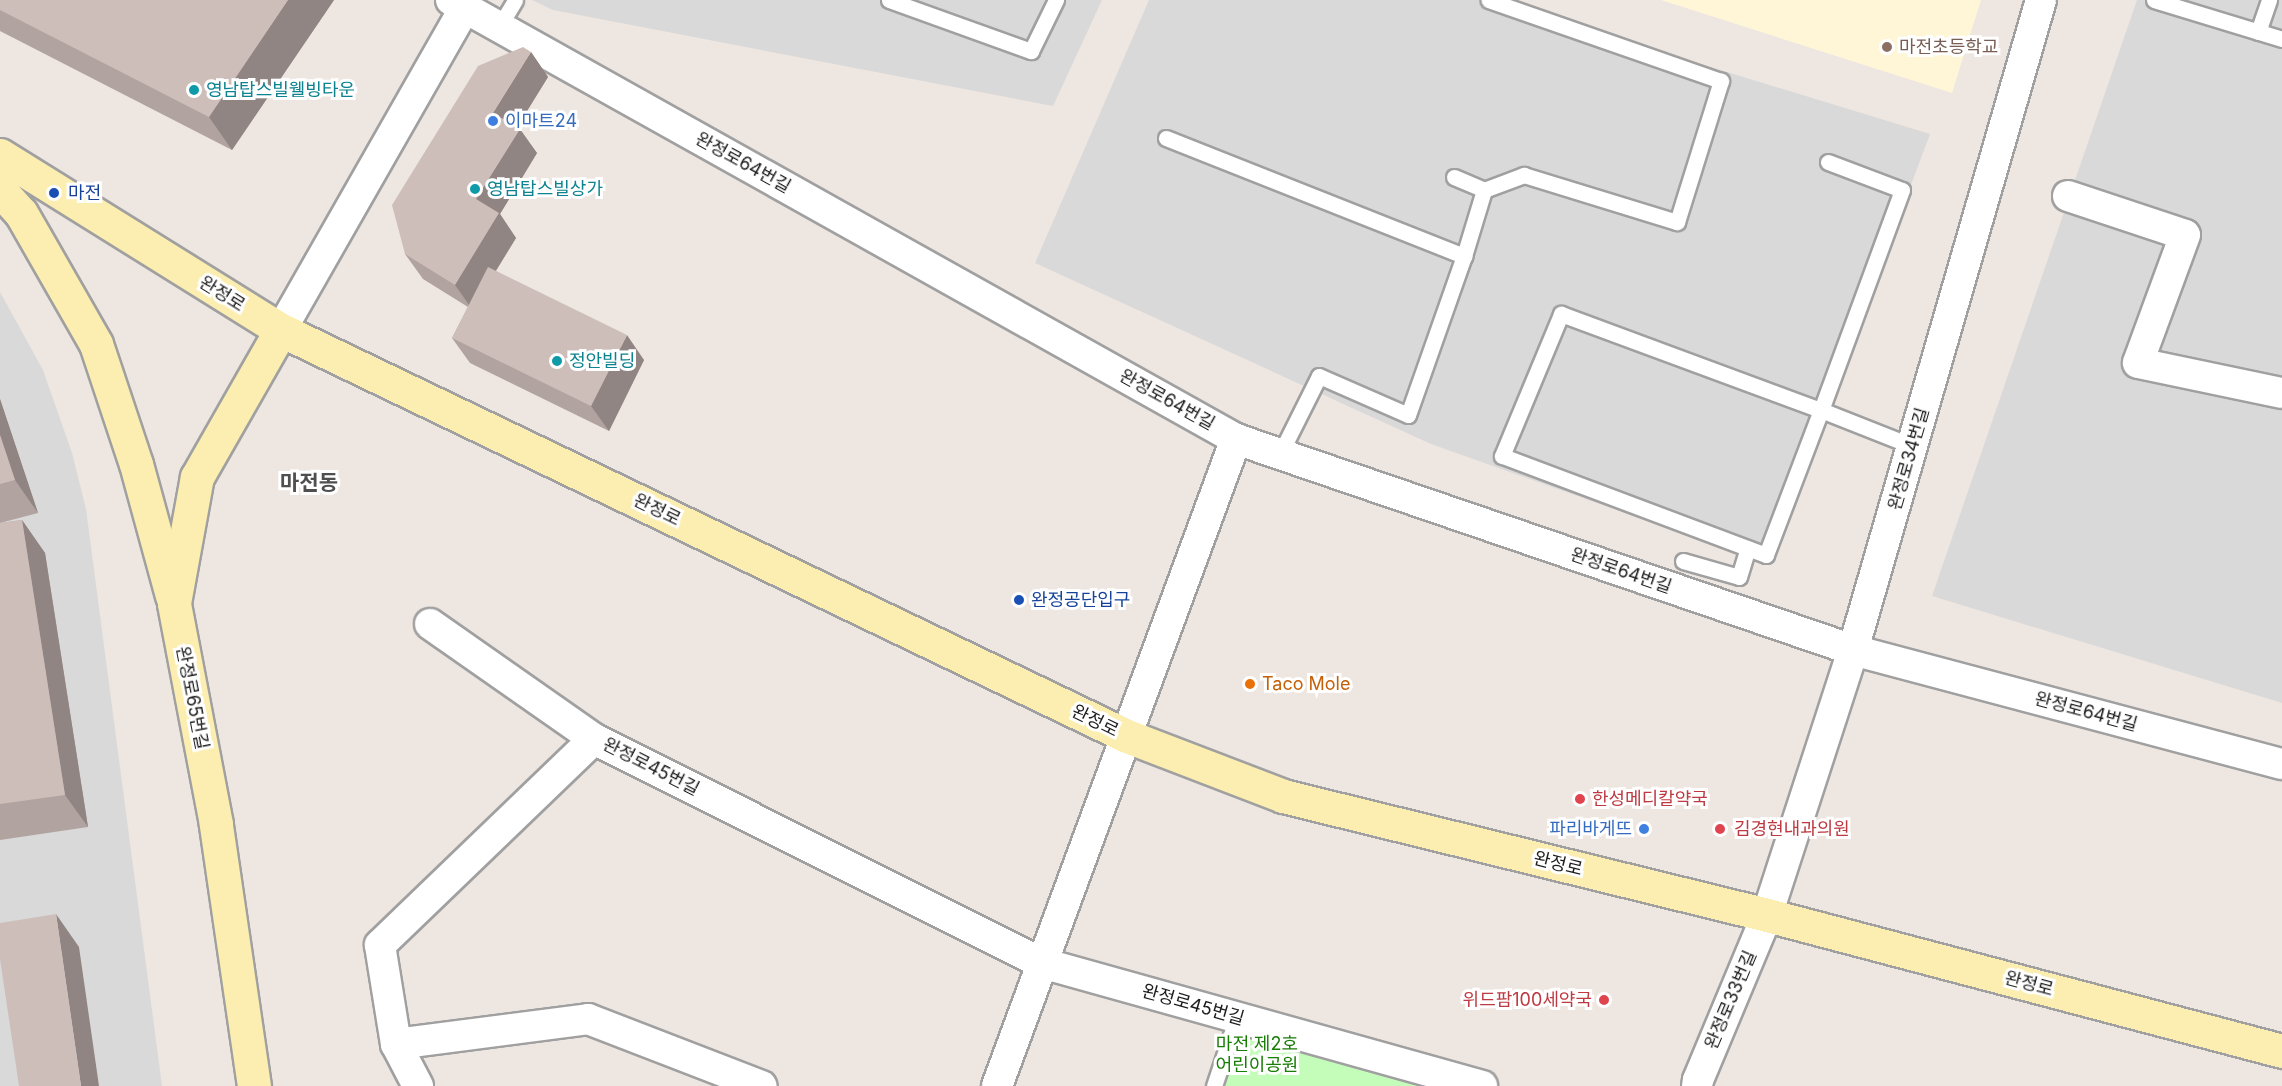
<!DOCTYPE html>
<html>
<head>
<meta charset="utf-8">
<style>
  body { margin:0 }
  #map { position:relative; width:2282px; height:1086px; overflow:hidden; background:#eee6e1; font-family:Inter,"Noto Sans KR",sans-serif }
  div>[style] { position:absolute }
  .residential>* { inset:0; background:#dad9d9 }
  .education>* { inset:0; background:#fff6d8 }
  .park>* { inset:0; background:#c4fcba }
  .roads { filter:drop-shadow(2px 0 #a0a0a0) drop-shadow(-2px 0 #a0a0a0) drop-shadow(0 2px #a0a0a0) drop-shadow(0 -2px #a0a0a0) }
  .lane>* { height:15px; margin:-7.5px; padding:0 7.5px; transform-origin:7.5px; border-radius:7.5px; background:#fff }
  .street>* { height:30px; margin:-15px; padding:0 15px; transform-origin:15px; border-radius:15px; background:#fff }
  .secondary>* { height:33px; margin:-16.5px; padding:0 16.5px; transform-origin:16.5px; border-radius:16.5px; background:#fceeb0 }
  .wall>* { inset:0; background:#b1a3a0 }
  .shaded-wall>* { inset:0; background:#908582 }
  .building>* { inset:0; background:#cebeba }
  .dots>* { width:16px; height:16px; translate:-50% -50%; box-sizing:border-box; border:3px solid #fff; border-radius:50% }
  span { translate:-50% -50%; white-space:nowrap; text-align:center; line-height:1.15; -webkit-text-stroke:6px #fff; paint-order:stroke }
  .education-label { font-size:18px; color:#785e54 }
  .left { translate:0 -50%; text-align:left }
  .culture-label { font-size:18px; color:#0d838f }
  .shop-label { font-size:18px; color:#366cbe }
  .right { translate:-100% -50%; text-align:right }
  .street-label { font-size:18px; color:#1c1c1c }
  .transit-label { font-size:18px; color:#164399 }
  .food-label { font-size:18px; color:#c56008 }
  .health-label { font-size:18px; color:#be3a42 }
  .park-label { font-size:18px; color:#187e06 }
  .quarter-label { font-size:21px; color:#4f4f4f; font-weight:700 }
</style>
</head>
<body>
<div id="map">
  <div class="residential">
    <i style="clip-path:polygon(532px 0,1102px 0,1053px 106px,553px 10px)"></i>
    <i style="clip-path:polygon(1149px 0,1491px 0,1930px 134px,1769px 564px,1431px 444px,1035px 263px)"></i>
    <i style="clip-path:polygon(2137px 0,2282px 0,2282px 703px,1932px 596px)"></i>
    <i style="clip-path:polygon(0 292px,43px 370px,72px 453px,86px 509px,162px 1086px,0 1086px)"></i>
  </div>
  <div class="education">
    <i style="clip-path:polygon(1661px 0,1981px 0,1952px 93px)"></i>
  </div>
  <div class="park">
    <i style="clip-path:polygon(1237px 1017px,1482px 1086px,1214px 1086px)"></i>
  </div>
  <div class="roads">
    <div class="lane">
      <i style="left:889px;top:0;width:151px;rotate:19.8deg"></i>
      <i style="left:1031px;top:51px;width:57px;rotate:-63.9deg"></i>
      <i style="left:2154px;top:0;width:134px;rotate:16.9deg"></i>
      <i style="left:499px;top:27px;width:31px;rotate:-59deg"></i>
      <i style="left:2258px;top:32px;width:34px;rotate:-71deg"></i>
      <i style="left:1166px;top:138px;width:321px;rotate:21.6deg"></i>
      <i style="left:1828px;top:162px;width:79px;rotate:20.7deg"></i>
      <i style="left:1902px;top:190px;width:234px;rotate:110.2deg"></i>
      <i style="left:1821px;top:410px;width:98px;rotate:21.6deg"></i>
      <i style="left:1454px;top:177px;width:33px;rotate:23deg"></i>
      <i style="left:1561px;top:314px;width:277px;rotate:20.3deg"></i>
      <i style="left:1821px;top:410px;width:155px;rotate:110.8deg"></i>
      <i style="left:1766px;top:555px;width:282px;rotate:-159.4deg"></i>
      <i style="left:1502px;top:456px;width:154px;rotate:-67.4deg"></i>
      <i style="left:1280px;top:454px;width:87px;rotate:-63.4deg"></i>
      <i style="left:1319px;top:376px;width:97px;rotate:23.7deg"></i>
      <i style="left:1408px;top:415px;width:169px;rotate:-70.6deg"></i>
      <i style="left:1464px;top:256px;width:69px;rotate:-73.1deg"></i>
      <i style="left:1484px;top:190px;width:43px;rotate:-20.6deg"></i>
      <i style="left:1524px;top:175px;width:160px;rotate:17.1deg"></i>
      <i style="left:1677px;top:222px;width:148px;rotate:-72.7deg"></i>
      <i style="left:1721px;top:81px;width:246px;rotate:-160.8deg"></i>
      <i style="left:1683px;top:561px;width:58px;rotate:15.9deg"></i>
      <i style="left:1739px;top:577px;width:30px;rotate:-73deg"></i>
      <i style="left:1214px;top:1086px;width:73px;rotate:-71.6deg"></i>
    </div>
    <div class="street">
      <i style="left:451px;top:0;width:899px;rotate:29.22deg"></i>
      <i style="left:1236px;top:439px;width:652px;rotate:18.88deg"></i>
      <i style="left:1853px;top:650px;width:444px;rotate:14.9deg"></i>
      <i style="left:2068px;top:196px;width:123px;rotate:18.4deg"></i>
      <i style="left:2185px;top:235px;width:136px;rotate:110.2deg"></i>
      <i style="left:2138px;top:363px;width:147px;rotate:11.8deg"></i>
      <i style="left:281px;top:330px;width:371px;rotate:-60.3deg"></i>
      <i style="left:430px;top:624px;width:200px;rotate:35deg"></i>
      <i style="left:594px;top:739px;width:501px;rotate:26.57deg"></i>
      <i style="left:1042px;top:963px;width:457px;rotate:15.6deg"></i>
      <i style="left:396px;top:1044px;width:194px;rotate:-7.4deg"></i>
      <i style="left:588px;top:1019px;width:186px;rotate:21.1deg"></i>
      <i style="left:418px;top:1086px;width:47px;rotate:-117.6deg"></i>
      <i style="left:396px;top:1044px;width:100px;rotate:-99.2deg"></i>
      <i style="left:380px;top:945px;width:297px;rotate:-43.9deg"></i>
      <i style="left:997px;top:1086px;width:690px;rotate:-69.73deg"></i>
      <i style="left:1697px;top:1086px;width:6px;rotate:-81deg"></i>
      <i style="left:1698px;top:1080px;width:179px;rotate:-67.3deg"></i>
      <i style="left:1767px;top:915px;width:279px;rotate:-72deg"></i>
      <i style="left:1853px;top:650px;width:677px;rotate:-73.87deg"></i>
    </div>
    <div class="secondary">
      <i style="left:0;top:155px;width:331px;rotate:31.9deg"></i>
      <i style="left:281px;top:330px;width:938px;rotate:25.64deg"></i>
      <i style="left:1127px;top:736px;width:167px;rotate:21deg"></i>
      <i style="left:1283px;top:796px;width:498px;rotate:13.8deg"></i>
      <i style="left:1767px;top:915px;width:533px;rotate:14.79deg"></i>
      <i style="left:0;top:190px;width:31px;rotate:48deg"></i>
      <i style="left:21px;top:213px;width:151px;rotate:60.2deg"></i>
      <i style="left:96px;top:344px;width:126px;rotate:71.6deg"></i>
      <i style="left:136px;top:464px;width:137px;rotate:74.7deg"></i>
      <i style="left:254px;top:1086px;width:265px;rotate:-98.3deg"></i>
      <i style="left:216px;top:824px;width:225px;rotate:-100.8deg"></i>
      <i style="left:174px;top:603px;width:128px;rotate:-79.7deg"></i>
      <i style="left:197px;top:477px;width:169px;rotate:-60.3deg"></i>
    </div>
  </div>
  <div class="wall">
    <i style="clip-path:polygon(0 0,334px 0,232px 150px,0 31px)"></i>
    <i style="clip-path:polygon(531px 52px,548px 77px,517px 127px,537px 153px,500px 214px,516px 238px,496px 271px,644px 360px,609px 431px,470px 363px,452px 338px,468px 307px,423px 279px,405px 254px)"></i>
    <i style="clip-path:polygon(0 399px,38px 513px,0 523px)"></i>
    <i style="clip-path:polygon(22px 520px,45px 553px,88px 827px,0 840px,0 523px)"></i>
  </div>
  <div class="shaded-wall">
    <i style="clip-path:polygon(288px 0,334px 0,232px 150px,209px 117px)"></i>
    <i style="clip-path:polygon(531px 52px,548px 77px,511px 137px,493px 113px)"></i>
    <i style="clip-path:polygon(520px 129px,537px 153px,500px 214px,516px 238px,472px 309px,455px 285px,476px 199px)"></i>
    <i style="clip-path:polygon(627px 335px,644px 360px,609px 431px,591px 406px)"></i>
    <i style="clip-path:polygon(0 399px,38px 513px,15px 480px,0 435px)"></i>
    <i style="clip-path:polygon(22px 520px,45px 553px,88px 827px,65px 795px)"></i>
    <i style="clip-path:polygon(56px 914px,79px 947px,99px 1086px,81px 1086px)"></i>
  </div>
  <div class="building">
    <i style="clip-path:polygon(0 0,288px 0,209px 117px,0 10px)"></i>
    <i style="clip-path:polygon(523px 47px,531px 52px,493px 113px,520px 129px,476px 199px,499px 213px,455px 285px,405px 254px,392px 205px,478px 66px)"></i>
    <i style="clip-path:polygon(488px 267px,627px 335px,591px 406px,452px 338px)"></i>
    <i style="clip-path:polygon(0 435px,15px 480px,0 484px)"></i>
    <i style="clip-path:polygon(22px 520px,65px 795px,0 804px,0 523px)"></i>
    <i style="clip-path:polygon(56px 914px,81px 1086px,19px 1086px,0 959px,0 923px)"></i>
  </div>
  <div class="dots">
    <i style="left:1887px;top:47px;background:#8d6e63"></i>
    <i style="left:194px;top:90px;background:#0f9aa8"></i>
    <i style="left:493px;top:121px;background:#3f7fe0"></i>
    <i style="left:475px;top:189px;background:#0f9aa8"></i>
    <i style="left:54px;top:193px;background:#1a4fb4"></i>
    <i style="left:557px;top:361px;background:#0f9aa8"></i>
    <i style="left:1019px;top:600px;background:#1a4fb4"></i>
    <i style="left:1250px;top:684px;background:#e8710a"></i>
    <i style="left:1580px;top:799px;background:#e0444e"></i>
    <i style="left:1644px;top:829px;background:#3f7fe0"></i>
    <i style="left:1720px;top:829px;background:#e0444e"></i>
    <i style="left:1604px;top:1000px;background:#e0444e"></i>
  </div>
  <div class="education-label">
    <span class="left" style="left:1899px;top:47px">마전초등학교</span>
  </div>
  <div class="culture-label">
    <span class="left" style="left:206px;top:90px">영남탑스빌웰빙타운</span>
    <span class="left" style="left:487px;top:189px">영남탑스빌상가</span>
    <span class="left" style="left:569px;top:361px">정안빌딩</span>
  </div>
  <div class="shop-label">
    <span class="left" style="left:505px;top:121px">이마트24</span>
    <span class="right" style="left:1632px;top:829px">파리바게뜨</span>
  </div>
  <div class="street-label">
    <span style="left:743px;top:163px;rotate:29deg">완정로64번길</span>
    <span style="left:222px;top:294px;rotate:32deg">완정로</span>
    <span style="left:1167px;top:400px;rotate:29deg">완정로64번길</span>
    <span style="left:1909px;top:459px;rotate:-74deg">완정로34번길</span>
    <span style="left:657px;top:510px;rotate:26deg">완정로</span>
    <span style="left:1621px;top:571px;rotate:19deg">완정로64번길</span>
    <span style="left:192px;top:698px;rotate:79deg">완정로65번길</span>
    <span style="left:2086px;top:712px;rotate:15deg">완정로64번길</span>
    <span style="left:1095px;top:721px;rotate:26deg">완정로</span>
    <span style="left:651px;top:767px;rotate:27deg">완정로45번길</span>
    <span style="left:1558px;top:864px;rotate:14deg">완정로</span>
    <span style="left:2029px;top:984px;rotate:15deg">완정로</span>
    <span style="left:1731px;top:1000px;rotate:-67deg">완정로33번길</span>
    <span style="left:1193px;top:1005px;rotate:16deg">완정로45번길</span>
  </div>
  <div class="transit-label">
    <span class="left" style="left:68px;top:193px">마전</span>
    <span class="left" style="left:1031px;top:600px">완정공단입구</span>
  </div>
  <div class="food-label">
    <span class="left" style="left:1262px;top:684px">Taco Mole</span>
  </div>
  <div class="health-label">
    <span class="left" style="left:1592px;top:799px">한성메디칼약국</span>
    <span class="left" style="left:1734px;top:829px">김경현내과의원</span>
    <span class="right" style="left:1592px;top:1000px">위드팜100세약국</span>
  </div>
  <div class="park-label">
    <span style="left:1257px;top:1055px">마전 제2호<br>어린이공원</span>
  </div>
  <div class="quarter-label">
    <span style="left:309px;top:483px">마전동</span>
  </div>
</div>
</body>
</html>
